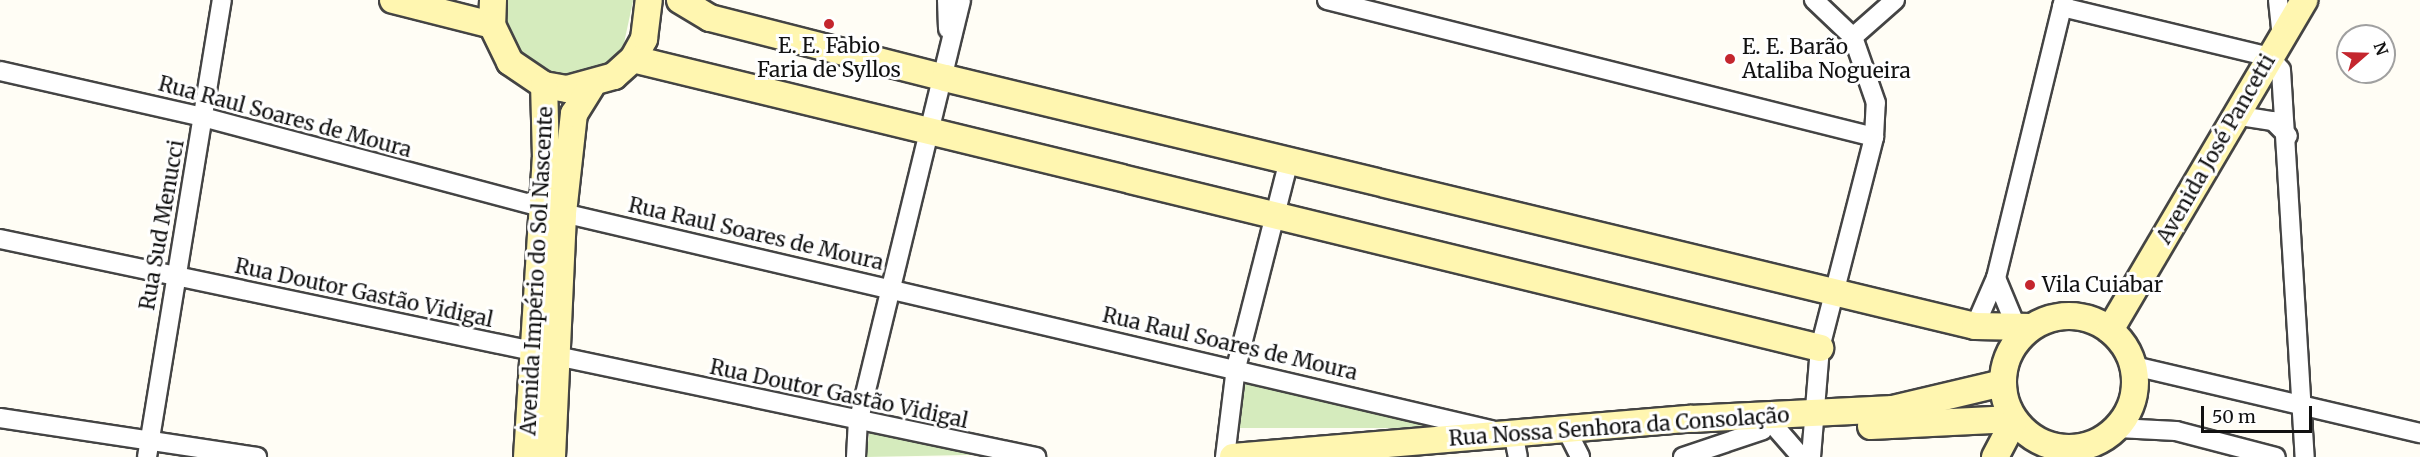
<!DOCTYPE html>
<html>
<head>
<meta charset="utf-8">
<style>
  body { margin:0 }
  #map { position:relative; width:2420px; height:457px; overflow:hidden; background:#fffdf5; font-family:Merriweather,serif }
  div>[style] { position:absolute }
  .green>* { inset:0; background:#d5ebbd }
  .roads { filter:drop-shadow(2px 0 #444) drop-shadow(-2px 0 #444) drop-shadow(0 2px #444) drop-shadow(0 -2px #444) }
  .street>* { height:18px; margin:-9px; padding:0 9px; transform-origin:9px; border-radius:9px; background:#fff }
  .secondary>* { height:26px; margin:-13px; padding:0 13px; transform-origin:13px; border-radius:13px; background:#fff6b0 }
  .secondary>.ring { margin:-13px; padding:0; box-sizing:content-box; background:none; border:26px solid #fff6b0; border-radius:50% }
  .dots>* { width:16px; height:16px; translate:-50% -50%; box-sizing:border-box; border:3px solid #fff; border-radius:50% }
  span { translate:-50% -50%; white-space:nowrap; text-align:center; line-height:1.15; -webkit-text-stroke:6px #fff; paint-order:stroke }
  .poi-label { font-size:21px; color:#111 }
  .left { translate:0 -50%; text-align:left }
  .street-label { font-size:21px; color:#111 }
  .north { position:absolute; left:2336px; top:24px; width:60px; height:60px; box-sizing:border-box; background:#fff; border:2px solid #a0a0a0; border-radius:50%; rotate:70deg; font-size:16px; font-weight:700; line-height:24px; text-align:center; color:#111 }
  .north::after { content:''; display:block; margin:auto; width:21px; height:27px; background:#c4262e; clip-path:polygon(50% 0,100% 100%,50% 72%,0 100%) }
  .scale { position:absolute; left:2201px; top:406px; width:111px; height:27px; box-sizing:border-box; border:3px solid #111; border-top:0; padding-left:8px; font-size:18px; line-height:21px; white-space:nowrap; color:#111; -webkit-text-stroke:4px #fff; paint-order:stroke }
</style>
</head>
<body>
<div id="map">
  <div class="green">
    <i style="clip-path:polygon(498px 0,633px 0,633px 1px,623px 48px,610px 64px,593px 75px,547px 79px,508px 42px)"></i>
    <i style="clip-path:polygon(1248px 367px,1465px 428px,1239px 428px)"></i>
    <i style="clip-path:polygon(871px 421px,1017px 454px,866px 457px)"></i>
  </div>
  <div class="roads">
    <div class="street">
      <i style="left:947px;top:0;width:29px;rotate:88deg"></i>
      <i style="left:1327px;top:0;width:564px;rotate:14.06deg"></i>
      <i style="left:2278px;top:0;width:37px;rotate:84deg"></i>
      <i style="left:2062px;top:7px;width:214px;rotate:13.5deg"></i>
      <i style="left:2270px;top:57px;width:17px;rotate:50deg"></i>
      <i style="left:2281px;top:70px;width:388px;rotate:86.5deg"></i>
      <i style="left:1853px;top:37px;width:56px;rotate:-41.4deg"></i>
      <i style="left:0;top:71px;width:208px;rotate:12.8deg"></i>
      <i style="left:203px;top:117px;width:373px;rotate:14.9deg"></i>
      <i style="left:563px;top:213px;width:953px;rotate:13.16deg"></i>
      <i style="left:2234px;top:115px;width:39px;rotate:9deg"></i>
      <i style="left:2273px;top:121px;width:21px;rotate:45deg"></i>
      <i style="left:0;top:239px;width:1059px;rotate:11.88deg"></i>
      <i style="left:1996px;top:278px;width:286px;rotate:-76.3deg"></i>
      <i style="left:1975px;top:326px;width:52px;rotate:-66.4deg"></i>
      <i style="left:1996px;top:278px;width:52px;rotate:67.4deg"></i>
      <i style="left:2134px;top:366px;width:294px;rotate:13.2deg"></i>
      <i style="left:0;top:418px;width:260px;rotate:8.6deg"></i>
      <i style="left:2118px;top:428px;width:58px;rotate:3deg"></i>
      <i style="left:2176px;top:431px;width:103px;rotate:14.6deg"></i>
      <i style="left:1566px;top:429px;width:31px;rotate:63deg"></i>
      <i style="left:1777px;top:429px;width:37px;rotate:49deg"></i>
      <i style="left:1513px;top:432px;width:25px;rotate:79deg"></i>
      <i style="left:147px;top:457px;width:463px;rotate:-80.7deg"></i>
      <i style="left:856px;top:457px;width:34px;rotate:-87deg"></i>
      <i style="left:858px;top:423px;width:435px;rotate:-76.3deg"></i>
      <i style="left:1225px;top:457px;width:90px;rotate:-83deg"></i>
      <i style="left:1236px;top:368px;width:215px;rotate:-75.7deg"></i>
      <i style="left:1683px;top:457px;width:84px;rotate:-18.6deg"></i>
      <i style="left:1811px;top:457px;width:109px;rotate:-85.3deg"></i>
      <i style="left:1820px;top:348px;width:218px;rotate:-75.6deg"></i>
      <i style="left:1874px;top:137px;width:34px;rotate:-87deg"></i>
      <i style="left:1876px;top:103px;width:70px;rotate:-109.2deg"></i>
      <i style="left:1853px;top:37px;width:54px;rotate:-136.5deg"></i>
    </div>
    <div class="secondary">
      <i style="left:393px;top:0;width:102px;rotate:14.2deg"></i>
      <i style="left:493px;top:0;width:25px;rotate:92deg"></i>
      <i style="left:492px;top:25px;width:41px;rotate:64.1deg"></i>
      <i style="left:510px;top:62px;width:41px;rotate:34.1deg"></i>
      <i style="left:544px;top:85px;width:23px;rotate:10deg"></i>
      <i style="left:567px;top:89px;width:49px;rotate:-15.5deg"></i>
      <i style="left:614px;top:76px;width:25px;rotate:-42deg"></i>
      <i style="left:633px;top:59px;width:23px;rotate:-61deg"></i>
      <i style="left:644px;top:39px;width:39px;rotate:-83deg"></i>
      <i style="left:680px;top:0;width:35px;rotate:31deg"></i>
      <i style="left:710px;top:18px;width:243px;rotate:14.3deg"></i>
      <i style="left:945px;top:78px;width:1059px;rotate:13.54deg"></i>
      <i style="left:1975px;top:326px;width:56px;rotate:1deg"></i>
      <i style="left:633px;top:59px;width:1222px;rotate:13.68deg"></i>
      <i class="ring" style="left:2003px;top:316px;width:106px;height:106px"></i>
      <i style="left:2110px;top:330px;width:383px;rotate:-59.5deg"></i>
      <i style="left:1871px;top:426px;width:142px;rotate:-2.8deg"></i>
      <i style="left:527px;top:457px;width:299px;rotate:-86.4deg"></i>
      <i style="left:546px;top:159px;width:74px;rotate:-91.5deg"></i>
      <i style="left:552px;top:457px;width:244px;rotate:-87.4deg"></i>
      <i style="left:563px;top:213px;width:100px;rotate:-83.7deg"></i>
      <i style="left:574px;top:114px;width:32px;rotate:-58deg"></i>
      <i style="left:1233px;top:457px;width:459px;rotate:-4.8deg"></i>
      <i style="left:1690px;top:419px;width:203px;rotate:-2.8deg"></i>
      <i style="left:1893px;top:409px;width:112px;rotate:-13.4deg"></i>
      <i style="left:1995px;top:457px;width:41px;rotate:-62.2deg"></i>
    </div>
  </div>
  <div class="dots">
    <i style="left:829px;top:24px;background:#c4262e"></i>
    <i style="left:1730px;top:59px;background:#c4262e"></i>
    <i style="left:2030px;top:285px;background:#c4262e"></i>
  </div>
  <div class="poi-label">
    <span style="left:829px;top:58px">E. E. Fabio<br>Faria de Syllos</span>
    <span class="left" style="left:1742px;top:59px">E. E. Barão<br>Ataliba Nogueira</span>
    <span class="left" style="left:2042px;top:285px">Vila Cuiabar</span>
  </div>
  <div class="street-label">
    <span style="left:285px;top:117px;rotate:15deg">Rua Raul Soares de Moura</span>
    <span style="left:2216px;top:149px;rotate:-60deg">Avenida José Pancetti</span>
    <span style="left:162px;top:225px;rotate:-80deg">Rua Sud Menucci</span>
    <span style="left:756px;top:234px;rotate:13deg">Rua Raul Soares de Moura</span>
    <span style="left:537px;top:271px;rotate:-87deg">Avenida Império do Sol Nascente</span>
    <span style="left:364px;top:293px;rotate:12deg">Rua Doutor Gastão Vidigal</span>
    <span style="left:1230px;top:344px;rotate:13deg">Rua Raul Soares de Moura</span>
    <span style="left:839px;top:394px;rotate:12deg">Rua Doutor Gastão Vidigal</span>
    <span style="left:1619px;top:427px;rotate:-4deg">Rua Nossa Senhora da Consolação</span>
  </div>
  <div class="north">N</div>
  <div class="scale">50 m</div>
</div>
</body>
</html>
